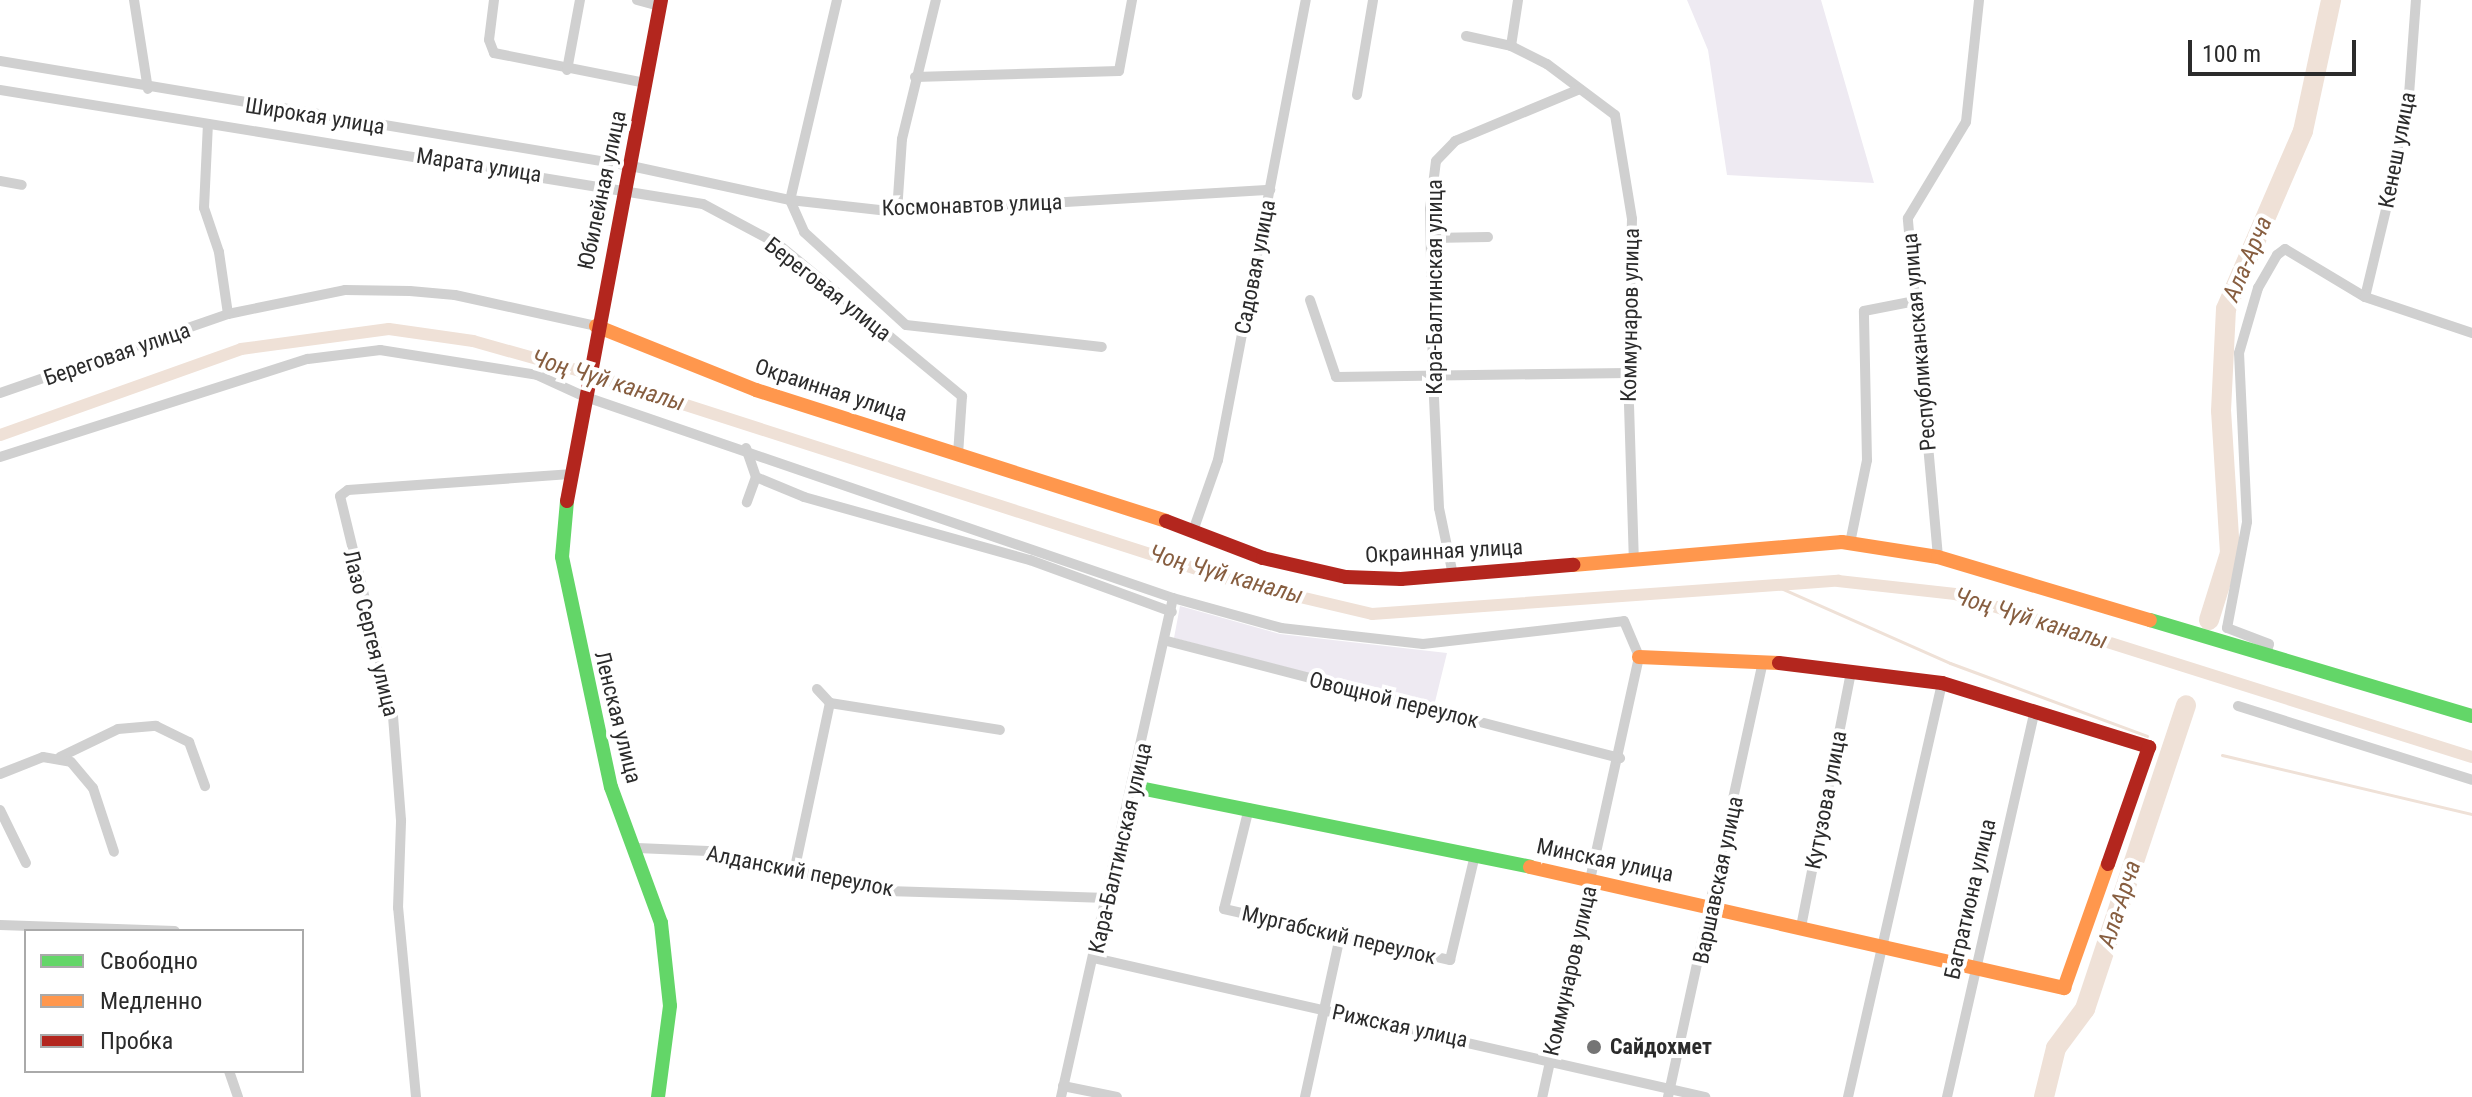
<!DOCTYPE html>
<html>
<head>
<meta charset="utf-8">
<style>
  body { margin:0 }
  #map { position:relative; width:2472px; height:1097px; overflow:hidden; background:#fff; font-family:"Roboto Condensed",sans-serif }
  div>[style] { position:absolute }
  .green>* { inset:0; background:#eeeaf2 }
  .stream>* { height:3px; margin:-1.5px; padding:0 1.5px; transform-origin:1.5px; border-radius:1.5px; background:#efe1d7 }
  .canal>* { height:12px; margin:-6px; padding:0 6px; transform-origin:6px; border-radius:6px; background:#efe1d7 }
  .river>* { height:20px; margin:-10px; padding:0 10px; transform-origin:10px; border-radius:10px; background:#efe1d7 }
  .street>* { height:10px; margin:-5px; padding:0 5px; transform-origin:5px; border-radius:5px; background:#d0d0d0 }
  .fast>* { height:14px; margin:-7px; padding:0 7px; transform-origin:7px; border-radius:7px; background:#63d668 }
  .slow>* { height:14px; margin:-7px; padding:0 7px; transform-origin:7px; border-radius:7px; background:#ff974d }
  .jam>* { height:14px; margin:-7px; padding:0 7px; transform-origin:7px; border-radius:7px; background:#b3261e }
  .dots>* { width:22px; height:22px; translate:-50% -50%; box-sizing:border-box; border:4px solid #fff; border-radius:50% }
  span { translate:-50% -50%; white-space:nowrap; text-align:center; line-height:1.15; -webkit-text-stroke:8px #fff; paint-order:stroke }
  .street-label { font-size:22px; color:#2b2b2b }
  .poi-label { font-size:22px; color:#2b2b2b; font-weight:700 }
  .left { translate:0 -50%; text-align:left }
  .water-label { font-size:24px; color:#875e40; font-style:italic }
  .legend { position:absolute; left:24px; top:929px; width:280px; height:144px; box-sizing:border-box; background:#fff; border:2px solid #aaa; margin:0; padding:10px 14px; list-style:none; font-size:24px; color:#2b2b2b }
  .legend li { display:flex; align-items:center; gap:16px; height:40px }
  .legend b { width:40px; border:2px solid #aaa }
  .scale { position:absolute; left:2188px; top:40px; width:168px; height:36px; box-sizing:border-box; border:4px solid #2b2b2b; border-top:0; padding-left:10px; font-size:24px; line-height:28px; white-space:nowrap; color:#2b2b2b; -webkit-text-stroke:6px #fff; paint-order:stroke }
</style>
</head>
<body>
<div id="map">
  <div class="green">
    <i style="clip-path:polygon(1687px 0,1821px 0,1874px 183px,1727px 175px,1708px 50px)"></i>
    <i style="clip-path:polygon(1180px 606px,1280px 634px,1447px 653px,1434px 706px,1174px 638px)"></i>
  </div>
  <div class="stream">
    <i style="left:1776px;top:586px;width:190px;rotate:23.9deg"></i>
    <i style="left:1950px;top:663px;width:210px;rotate:20.3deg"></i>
    <i style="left:2222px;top:755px;width:257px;rotate:13.3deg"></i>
  </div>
  <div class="canal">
    <i style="left:0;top:435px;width:256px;rotate:-19.6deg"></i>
    <i style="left:241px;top:349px;width:149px;rotate:-7.7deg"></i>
    <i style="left:389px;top:329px;width:85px;rotate:8.1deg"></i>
    <i style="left:473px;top:341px;width:111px;rotate:15.7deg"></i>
    <i style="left:580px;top:371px;width:690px;rotate:17.8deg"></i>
    <i style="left:1237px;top:582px;width:139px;rotate:13.3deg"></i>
    <i style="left:1372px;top:614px;width:467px;rotate:-4.1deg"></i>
    <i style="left:1838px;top:581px;width:118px;rotate:6.3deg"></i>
    <i style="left:1955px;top:594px;width:542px;rotate:17.5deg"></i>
  </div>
  <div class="river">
    <i style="left:2209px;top:620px;width:70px;rotate:-72.6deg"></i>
    <i style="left:2230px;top:553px;width:142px;rotate:-93.6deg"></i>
    <i style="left:2221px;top:411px;width:102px;rotate:-87.2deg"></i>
    <i style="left:2226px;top:309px;width:194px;rotate:-66.6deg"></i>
    <i style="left:2303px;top:131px;width:134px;rotate:-77.9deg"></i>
    <i style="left:2044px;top:1097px;width:50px;rotate:-76.2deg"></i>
    <i style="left:2056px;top:1048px;width:49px;rotate:-53.4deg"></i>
    <i style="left:2085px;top:1009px;width:320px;rotate:-71.6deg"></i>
  </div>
  <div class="street">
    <i style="left:134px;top:0;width:90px;rotate:81.1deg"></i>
    <i style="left:494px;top:0;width:40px;rotate:97.1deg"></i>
    <i style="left:489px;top:40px;width:14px;rotate:69deg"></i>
    <i style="left:494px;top:53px;width:155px;rotate:11.2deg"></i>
    <i style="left:637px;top:0;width:24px;rotate:15deg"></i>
    <i style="left:837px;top:0;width:205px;rotate:103.2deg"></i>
    <i style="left:790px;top:200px;width:35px;rotate:66deg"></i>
    <i style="left:804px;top:232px;width:138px;rotate:42.4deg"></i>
    <i style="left:906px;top:325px;width:197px;rotate:6.4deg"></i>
    <i style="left:1466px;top:36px;width:46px;rotate:12.5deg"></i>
    <i style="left:1511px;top:46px;width:40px;rotate:26.6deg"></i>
    <i style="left:1547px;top:64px;width:85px;rotate:36.9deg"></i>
    <i style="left:1615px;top:115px;width:105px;rotate:80.7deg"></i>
    <i style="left:1632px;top:219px;width:154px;rotate:91.5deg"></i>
    <i style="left:1628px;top:373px;width:187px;rotate:88.2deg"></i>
    <i style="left:1511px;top:46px;width:47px;rotate:-81.3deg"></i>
    <i style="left:0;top:61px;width:640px;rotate:9.45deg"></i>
    <i style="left:631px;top:166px;width:163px;rotate:12.1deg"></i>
    <i style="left:790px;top:200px;width:108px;rotate:6.4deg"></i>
    <i style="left:897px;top:212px;width:374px;rotate:-3.4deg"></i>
    <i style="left:567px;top:70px;width:71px;rotate:-79.5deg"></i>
    <i style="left:915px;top:77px;width:204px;rotate:-1.7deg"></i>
    <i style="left:1119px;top:71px;width:72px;rotate:-79.6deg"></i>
    <i style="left:0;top:90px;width:712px;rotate:9.21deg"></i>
    <i style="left:703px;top:204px;width:85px;rotate:28.1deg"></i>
    <i style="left:778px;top:244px;width:239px;rotate:39.6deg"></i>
    <i style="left:962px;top:396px;width:58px;rotate:93.9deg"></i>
    <i style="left:1357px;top:95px;width:96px;rotate:-80.4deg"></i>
    <i style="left:0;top:181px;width:22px;rotate:10deg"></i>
    <i style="left:897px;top:212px;width:73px;rotate:-86.1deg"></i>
    <i style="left:902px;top:139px;width:143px;rotate:-76.3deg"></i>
    <i style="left:1431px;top:238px;width:57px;rotate:-1deg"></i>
    <i style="left:2365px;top:297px;width:180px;rotate:-76.5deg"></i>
    <i style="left:2407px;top:122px;width:122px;rotate:-85.8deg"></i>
    <i style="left:1310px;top:300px;width:81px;rotate:71.3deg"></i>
    <i style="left:1336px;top:377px;width:292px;rotate:-0.8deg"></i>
    <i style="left:228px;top:314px;width:119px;rotate:-11.6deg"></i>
    <i style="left:345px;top:290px;width:65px;rotate:0.9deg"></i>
    <i style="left:410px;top:291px;width:45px;rotate:5.1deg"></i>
    <i style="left:455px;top:295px;width:144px;rotate:12.4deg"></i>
    <i style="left:0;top:393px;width:241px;rotate:-19.1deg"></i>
    <i style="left:228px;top:314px;width:63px;rotate:-98.3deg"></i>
    <i style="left:219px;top:252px;width:46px;rotate:-108.8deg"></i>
    <i style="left:204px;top:208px;width:84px;rotate:-87.3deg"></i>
    <i style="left:746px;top:448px;width:31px;rotate:71deg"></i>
    <i style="left:756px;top:477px;width:27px;rotate:110deg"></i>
    <i style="left:0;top:457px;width:323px;rotate:-17.7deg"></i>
    <i style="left:308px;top:359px;width:73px;rotate:-7.1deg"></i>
    <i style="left:380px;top:350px;width:159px;rotate:9deg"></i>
    <i style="left:537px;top:375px;width:51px;rotate:24.5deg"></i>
    <i style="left:583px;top:396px;width:624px;rotate:18.9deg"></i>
    <i style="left:1173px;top:598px;width:112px;rotate:15.5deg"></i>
    <i style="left:1281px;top:628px;width:143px;rotate:6.4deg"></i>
    <i style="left:1423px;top:644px;width:202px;rotate:-6.5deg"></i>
    <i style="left:1624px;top:621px;width:39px;rotate:67deg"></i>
    <i style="left:1639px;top:657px;width:451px;rotate:102.4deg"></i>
    <i style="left:756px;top:477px;width:52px;rotate:22.6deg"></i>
    <i style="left:804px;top:497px;width:235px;rotate:15.6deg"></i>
    <i style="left:1030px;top:560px;width:151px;rotate:20.1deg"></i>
    <i style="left:1193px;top:531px;width:75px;rotate:-70.6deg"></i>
    <i style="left:1218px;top:460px;width:468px;rotate:-79.2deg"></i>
    <i style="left:1850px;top:543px;width:85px;rotate:-78.4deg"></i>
    <i style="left:1867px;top:460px;width:149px;rotate:-91.2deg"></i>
    <i style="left:1864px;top:311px;width:52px;rotate:-11.1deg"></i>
    <i style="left:1938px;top:557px;width:340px;rotate:-95.1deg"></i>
    <i style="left:1908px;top:218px;width:112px;rotate:-58.9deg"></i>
    <i style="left:1966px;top:122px;width:123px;rotate:-83.9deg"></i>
    <i style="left:1453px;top:575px;width:68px;rotate:-101.8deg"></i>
    <i style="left:1439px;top:508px;width:133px;rotate:-92.6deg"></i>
    <i style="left:1433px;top:375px;width:166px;rotate:-91deg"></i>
    <i style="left:1430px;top:209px;width:48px;rotate:-82.9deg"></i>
    <i style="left:1436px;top:161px;width:28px;rotate:-46deg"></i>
    <i style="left:1455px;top:141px;width:135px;rotate:-22.6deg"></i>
    <i style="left:1167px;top:641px;width:468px;rotate:14.5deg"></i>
    <i style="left:2266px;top:655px;width:11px;rotate:-75deg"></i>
    <i style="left:2269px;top:644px;width:45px;rotate:-159.1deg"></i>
    <i style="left:2227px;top:628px;width:108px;rotate:-79.3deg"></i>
    <i style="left:2247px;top:522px;width:169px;rotate:-92.7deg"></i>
    <i style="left:2239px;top:353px;width:68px;rotate:-73.7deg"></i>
    <i style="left:2258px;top:288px;width:38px;rotate:-60deg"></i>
    <i style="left:2277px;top:255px;width:10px;rotate:-37deg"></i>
    <i style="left:2285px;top:249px;width:93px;rotate:31deg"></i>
    <i style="left:2365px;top:297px;width:113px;rotate:18.6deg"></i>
    <i style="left:817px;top:689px;width:19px;rotate:47deg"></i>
    <i style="left:830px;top:703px;width:172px;rotate:9deg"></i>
    <i style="left:2238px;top:706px;width:245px;rotate:17.5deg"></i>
    <i style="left:60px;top:757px;width:64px;rotate:-25.8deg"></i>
    <i style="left:118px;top:729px;width:38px;rotate:-5deg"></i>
    <i style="left:156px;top:726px;width:37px;rotate:26deg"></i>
    <i style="left:189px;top:742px;width:47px;rotate:70deg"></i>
    <i style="left:0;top:774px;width:46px;rotate:-21.6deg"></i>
    <i style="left:43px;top:757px;width:28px;rotate:10deg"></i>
    <i style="left:71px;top:762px;width:34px;rotate:50deg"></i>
    <i style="left:93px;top:788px;width:67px;rotate:71.8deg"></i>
    <i style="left:1249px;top:808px;width:104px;rotate:103.9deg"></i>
    <i style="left:1224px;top:909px;width:232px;rotate:12.7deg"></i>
    <i style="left:1450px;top:960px;width:108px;rotate:-76.6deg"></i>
    <i style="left:0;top:810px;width:59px;rotate:63.9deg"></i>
    <i style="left:637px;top:848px;width:71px;rotate:2.4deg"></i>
    <i style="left:708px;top:851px;width:183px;rotate:12.6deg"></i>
    <i style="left:887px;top:891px;width:220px;rotate:1.8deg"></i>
    <i style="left:794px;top:872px;width:173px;rotate:-78deg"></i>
    <i style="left:0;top:925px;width:175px;rotate:2deg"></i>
    <i style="left:1801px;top:927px;width:259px;rotate:-78.9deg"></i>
    <i style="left:1094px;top:958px;width:627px;rotate:12.82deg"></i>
    <i style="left:229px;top:1071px;width:28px;rotate:71deg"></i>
    <i style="left:1063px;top:1086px;width:55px;rotate:11.5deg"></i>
    <i style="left:416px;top:1097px;width:190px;rotate:-95.4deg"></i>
    <i style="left:398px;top:908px;width:88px;rotate:-88deg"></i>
    <i style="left:401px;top:820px;width:105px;rotate:-94.4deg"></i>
    <i style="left:393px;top:715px;width:225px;rotate:-103.6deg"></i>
    <i style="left:340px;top:496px;width:10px;rotate:-37deg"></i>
    <i style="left:348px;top:490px;width:222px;rotate:-4.1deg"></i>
    <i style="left:1061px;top:1097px;width:511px;rotate:-77.35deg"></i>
    <i style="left:1305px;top:1097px;width:165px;rotate:-77.7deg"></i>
    <i style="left:1668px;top:1097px;width:446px;rotate:-77.7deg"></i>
    <i style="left:1848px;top:1097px;width:425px;rotate:-77.2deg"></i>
    <i style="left:1947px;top:1097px;width:397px;rotate:-77.2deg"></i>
  </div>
  <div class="fast">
    <i style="left:567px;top:501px;width:56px;rotate:95.1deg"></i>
    <i style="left:562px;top:557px;width:235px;rotate:78deg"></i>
    <i style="left:611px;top:787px;width:145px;rotate:69.8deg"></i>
    <i style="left:661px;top:923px;width:83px;rotate:83.8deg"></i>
    <i style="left:670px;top:1006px;width:92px;rotate:97.5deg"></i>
    <i style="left:2150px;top:620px;width:336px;rotate:16.6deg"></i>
    <i style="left:1135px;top:787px;width:403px;rotate:11.4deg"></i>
  </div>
  <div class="slow">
    <i style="left:596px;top:326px;width:172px;rotate:21.8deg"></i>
    <i style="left:756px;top:390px;width:430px;rotate:17.7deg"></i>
    <i style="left:1573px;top:565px;width:270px;rotate:-4.9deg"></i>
    <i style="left:1842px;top:542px;width:97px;rotate:8.9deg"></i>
    <i style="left:1938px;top:557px;width:221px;rotate:16.6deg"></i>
    <i style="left:1639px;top:657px;width:140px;rotate:2.5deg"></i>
    <i style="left:1530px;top:867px;width:548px;rotate:12.77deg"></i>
    <i style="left:2064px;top:988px;width:132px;rotate:-70.5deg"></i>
  </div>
  <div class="jam">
    <i style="left:567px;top:501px;width:510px;rotate:-79.37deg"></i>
    <i style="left:1166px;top:521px;width:104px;rotate:20.9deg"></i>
    <i style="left:1263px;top:558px;width:85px;rotate:12.9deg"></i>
    <i style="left:1346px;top:577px;width:55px;rotate:2.1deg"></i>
    <i style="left:1401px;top:579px;width:173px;rotate:-4.7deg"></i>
    <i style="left:1779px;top:663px;width:164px;rotate:7deg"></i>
    <i style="left:1942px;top:683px;width:217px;rotate:17.2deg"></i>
    <i style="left:2149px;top:747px;width:124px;rotate:109.3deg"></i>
  </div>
  <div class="dots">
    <i style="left:1594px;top:1047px;background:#757575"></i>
  </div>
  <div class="street-label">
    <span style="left:315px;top:116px;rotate:9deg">Широкая улица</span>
    <span style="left:2397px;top:150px;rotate:-79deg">Кенеш улица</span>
    <span style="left:479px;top:165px;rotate:9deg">Марата улица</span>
    <span style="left:602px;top:190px;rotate:-78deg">Юбилейная улица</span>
    <span style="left:972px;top:205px;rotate:-2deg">Космонавтов улица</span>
    <span style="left:1255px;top:267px;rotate:-79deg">Садовая улица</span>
    <span style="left:1435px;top:287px;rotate:-90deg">Кара-Балтинская улица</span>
    <span style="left:828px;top:289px;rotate:38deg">Береговая улица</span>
    <span style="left:1630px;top:315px;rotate:-89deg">Коммунаров улица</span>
    <span style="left:1919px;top:342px;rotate:-95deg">Республиканская улица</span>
    <span style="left:117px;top:354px;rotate:-19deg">Береговая улица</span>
    <span style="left:831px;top:390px;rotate:18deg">Окраинная улица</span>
    <span style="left:1444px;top:551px;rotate:-3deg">Окраинная улица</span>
    <span style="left:371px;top:633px;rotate:76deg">Лазо Сергея улица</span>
    <span style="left:1394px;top:700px;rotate:14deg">Овощной переулок</span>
    <span style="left:618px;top:717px;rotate:76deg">Ленская улица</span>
    <span style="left:1826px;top:800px;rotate:-79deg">Кутузова улица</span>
    <span style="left:1120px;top:848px;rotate:-77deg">Кара-Балтинская улица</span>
    <span style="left:1605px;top:860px;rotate:12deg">Минская улица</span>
    <span style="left:800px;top:871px;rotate:11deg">Алданский переулок</span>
    <span style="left:1718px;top:880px;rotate:-78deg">Варшавская улица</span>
    <span style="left:1970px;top:899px;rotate:-77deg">Багратиона улица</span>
    <span style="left:1339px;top:935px;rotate:13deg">Мургабский переулок</span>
    <span style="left:1570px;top:971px;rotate:-77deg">Коммунаров улица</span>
    <span style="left:1400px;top:1026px;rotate:12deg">Рижская улица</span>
  </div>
  <div class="poi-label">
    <span class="left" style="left:1610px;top:1047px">Сайдохмет</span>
  </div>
  <div class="water-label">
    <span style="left:2248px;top:259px;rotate:-67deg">Ала-Арча</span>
    <span style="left:608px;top:381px;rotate:17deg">Чоң Чүй каналы</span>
    <span style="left:1226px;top:575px;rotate:16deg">Чоң Чүй каналы</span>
    <span style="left:2031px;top:619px;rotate:17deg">Чоң Чүй каналы</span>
    <span style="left:2120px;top:904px;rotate:-72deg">Ала-Арча</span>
  </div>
  <ul class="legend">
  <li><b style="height:10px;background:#63d668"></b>Свободно</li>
  <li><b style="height:10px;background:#ff974d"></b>Медленно</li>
  <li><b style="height:10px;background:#b3261e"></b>Пробка</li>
  </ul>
  <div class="scale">100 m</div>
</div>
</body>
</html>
